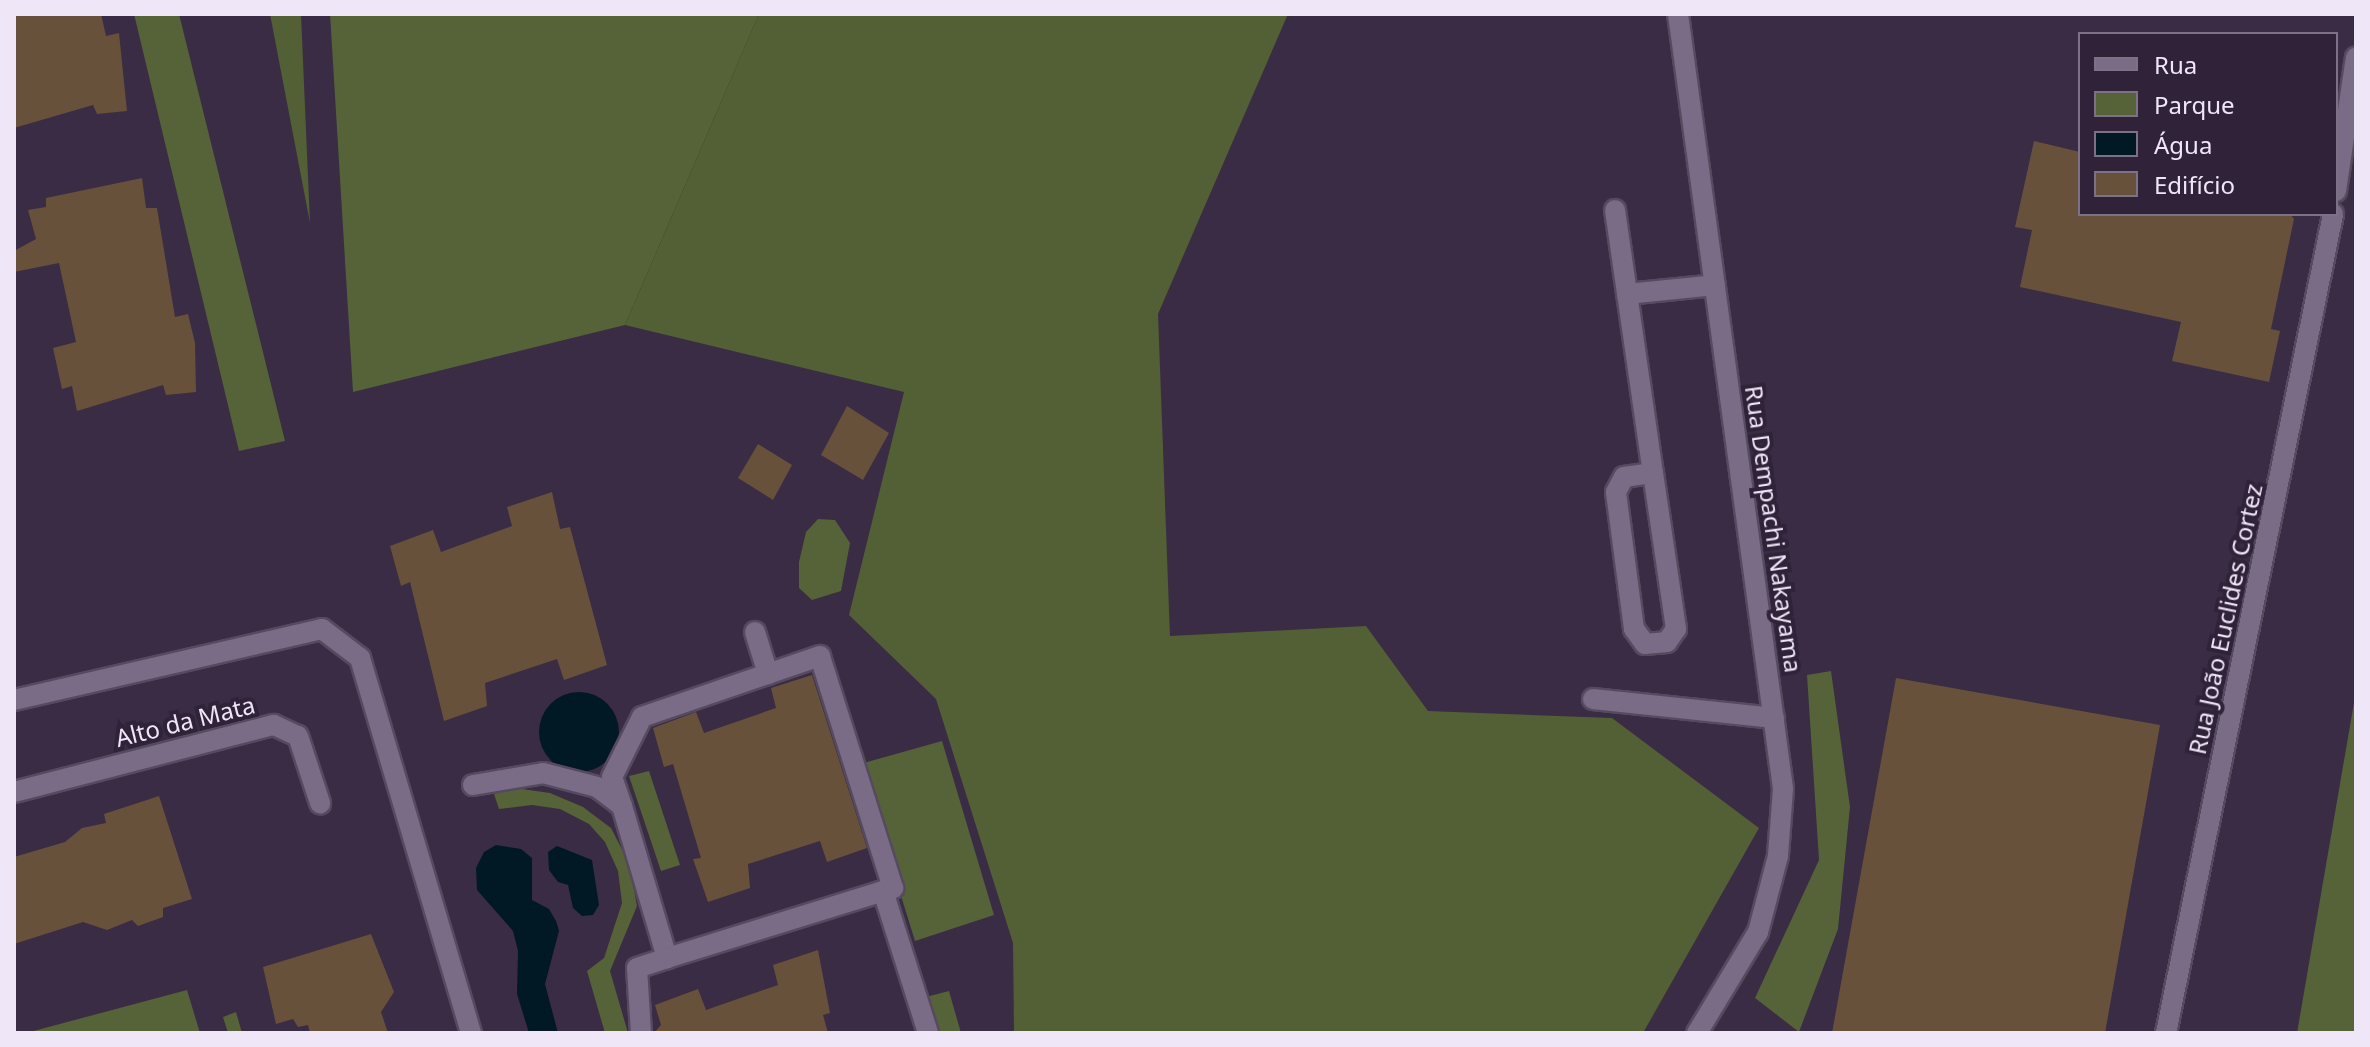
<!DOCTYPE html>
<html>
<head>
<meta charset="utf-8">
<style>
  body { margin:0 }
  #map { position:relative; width:2370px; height:1047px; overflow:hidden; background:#392c44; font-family:"Noto Sans",sans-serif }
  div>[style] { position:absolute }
  .green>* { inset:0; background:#566237 }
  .forest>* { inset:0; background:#535f34 }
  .water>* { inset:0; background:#001925 }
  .round { border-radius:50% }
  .building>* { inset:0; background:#68513a }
  .roads { filter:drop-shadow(2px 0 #564a5f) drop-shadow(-2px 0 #564a5f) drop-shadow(0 2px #564a5f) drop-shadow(0 -2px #564a5f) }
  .minor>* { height:20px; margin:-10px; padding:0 10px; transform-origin:10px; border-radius:10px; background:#7a6b87 }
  span { translate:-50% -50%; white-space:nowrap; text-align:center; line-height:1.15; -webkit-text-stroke:8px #2f2239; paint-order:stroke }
  .street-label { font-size:24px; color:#efe7f7 }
  .frame { position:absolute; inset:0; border:16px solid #efe7f7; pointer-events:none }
  .legend { position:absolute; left:2078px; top:32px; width:260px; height:184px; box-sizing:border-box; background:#2f2239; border:2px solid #7c7185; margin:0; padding:10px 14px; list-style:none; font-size:24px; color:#efe7f7 }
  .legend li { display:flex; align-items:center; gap:16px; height:40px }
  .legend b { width:40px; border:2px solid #7c7185 }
</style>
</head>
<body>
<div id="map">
  <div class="green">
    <i style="clip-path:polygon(134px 14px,179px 14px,285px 441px,239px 451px)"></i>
    <i style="clip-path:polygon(330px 14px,759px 14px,625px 325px,353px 392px)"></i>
    <i style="clip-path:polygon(818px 519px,835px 520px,850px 543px,841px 591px,812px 600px,799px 588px,799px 562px,806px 532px)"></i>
    <i style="clip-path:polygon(1831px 671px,1850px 807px,1838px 929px,1799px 1032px,1755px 998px,1819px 860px,1807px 675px)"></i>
    <i style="clip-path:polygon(2356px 691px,2356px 1033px,2297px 1033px)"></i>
    <i style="clip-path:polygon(942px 741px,994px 915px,915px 941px,860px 764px)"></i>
    <i style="clip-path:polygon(649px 771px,680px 865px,661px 871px,629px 776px)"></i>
    <i style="clip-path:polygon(515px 788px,550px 793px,583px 807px,611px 828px,629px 863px,637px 906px,610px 971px,628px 1033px,605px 1033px,587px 971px,604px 958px,622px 903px,618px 871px,605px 842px,589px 824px,560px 809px,532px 805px,499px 809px,494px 794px)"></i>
    <i style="clip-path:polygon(187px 990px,200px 1033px,26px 1033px)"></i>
    <i style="clip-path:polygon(949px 991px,961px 1033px,932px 1033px,922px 998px)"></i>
    <i style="clip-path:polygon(236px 1012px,242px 1033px,228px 1033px,223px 1017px)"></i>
  </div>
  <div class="forest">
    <i style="clip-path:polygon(270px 14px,301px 14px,310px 223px)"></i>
    <i style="clip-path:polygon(759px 14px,1288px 14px,1158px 314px,1170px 636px,1366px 626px,1428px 711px,1612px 718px,1759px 828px,1643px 1033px,1014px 1033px,1013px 943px,936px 699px,849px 615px,904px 392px,625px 325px)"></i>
  </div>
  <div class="water">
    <i class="round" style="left:539px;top:692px;width:80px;height:80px"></i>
    <i style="clip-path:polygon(496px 845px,521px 849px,532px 858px,532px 900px,549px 909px,556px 921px,559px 931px,545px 984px,558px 1033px,529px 1033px,517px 994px,518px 951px,513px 931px,477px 890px,476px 868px,484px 852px)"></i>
    <i style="clip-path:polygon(557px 846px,592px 860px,599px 905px,593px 915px,582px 916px,573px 908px,568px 885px,558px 882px,549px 870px,548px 852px)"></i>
  </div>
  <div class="building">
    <i style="clip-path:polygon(14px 14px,101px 14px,106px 36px,119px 33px,127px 111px,97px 114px,93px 105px,14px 128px)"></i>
    <i style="clip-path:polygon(2034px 141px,2080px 152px,2080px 214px,2290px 214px,2294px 219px,2271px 329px,2280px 331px,2269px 382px,2172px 361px,2181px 322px,2020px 287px,2032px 230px,2015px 227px)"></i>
    <i style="clip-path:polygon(142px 178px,146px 208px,157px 208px,175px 317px,188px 314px,195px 343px,196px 392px,166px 395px,163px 385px,77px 411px,72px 386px,62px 389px,53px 348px,76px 342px,59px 263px,14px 272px,14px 251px,36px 239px,28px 210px,46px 207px,46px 198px)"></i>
    <i style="clip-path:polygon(847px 406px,889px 433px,863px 480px,821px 455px)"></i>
    <i style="clip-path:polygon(758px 444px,792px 465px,773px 500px,738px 478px)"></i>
    <i style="clip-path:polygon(552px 492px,560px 529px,570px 527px,607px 665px,564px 680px,557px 659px,485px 683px,487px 706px,444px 721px,410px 582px,401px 586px,390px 546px,433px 530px,441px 552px,512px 526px,507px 507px)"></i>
    <i style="clip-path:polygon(812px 675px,867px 848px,827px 862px,820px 841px,748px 864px,750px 888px,708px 902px,693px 859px,701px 858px,673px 764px,664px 767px,653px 728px,696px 712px,704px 733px,776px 708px,771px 688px)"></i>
    <i style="clip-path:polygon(1896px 678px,2160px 725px,2105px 1033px,1832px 1033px)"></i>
    <i style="clip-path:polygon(159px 796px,192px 899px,163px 908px,163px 917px,138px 926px,132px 920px,107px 930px,83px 922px,14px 944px,14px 857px,65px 842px,82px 828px,106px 823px,104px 814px)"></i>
    <i style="clip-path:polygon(371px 934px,394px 992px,381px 1012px,388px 1033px,310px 1033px,308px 1025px,298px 1027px,293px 1019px,276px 1024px,263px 967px)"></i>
    <i style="clip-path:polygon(818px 950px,830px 1013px,823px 1015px,828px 1033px,654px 1033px,661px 1025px,655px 1005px,698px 989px,706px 1010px,778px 985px,773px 965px)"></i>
  </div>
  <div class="roads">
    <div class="minor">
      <i style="left:1678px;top:14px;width:782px;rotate:82.28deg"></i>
      <i style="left:1783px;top:789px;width:67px;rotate:94.3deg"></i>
      <i style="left:1778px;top:856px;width:79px;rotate:104.7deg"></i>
      <i style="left:1758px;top:932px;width:118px;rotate:121.1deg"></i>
      <i style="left:2336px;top:191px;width:135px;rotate:-81.5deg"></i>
      <i style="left:1615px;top:210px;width:266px;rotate:81.8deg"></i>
      <i style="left:1653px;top:473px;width:158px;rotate:81.6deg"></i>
      <i style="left:1676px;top:629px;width:16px;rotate:125deg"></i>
      <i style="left:1667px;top:642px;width:22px;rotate:175deg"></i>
      <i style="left:1645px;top:644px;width:19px;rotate:-126deg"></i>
      <i style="left:1634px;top:629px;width:138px;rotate:-97.5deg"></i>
      <i style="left:1616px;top:492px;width:17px;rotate:-62deg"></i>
      <i style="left:1624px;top:477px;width:29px;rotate:-8deg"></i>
      <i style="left:1627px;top:294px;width:88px;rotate:-5.8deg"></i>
      <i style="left:755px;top:632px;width:44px;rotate:72.8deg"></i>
      <i style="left:1593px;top:699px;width:182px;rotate:6deg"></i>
      <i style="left:14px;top:700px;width:316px;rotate:-13deg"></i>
      <i style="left:322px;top:629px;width:48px;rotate:37.3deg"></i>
      <i style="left:360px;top:658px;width:391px;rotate:73.5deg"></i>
      <i style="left:473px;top:785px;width:71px;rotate:-9.7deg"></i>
      <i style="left:543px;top:773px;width:56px;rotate:14.5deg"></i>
      <i style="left:597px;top:787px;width:31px;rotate:37deg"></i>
      <i style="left:622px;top:806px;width:159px;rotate:73.5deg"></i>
      <i style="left:667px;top:958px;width:237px;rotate:-17.2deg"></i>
      <i style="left:893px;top:888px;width:243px;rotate:-107.5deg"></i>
      <i style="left:820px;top:656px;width:188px;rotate:161.1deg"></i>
      <i style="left:642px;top:717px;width:67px;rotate:116.6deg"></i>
      <i style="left:612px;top:777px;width:31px;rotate:71deg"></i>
      <i style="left:14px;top:792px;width:268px;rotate:-14.5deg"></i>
      <i style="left:274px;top:725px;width:26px;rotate:25deg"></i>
      <i style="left:298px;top:736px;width:71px;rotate:71.8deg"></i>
      <i style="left:883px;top:891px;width:149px;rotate:72.4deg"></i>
      <i style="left:641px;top:1033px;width:65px;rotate:-93.5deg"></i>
      <i style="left:637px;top:968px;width:32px;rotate:-18deg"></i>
      <i style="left:2166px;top:1033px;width:836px;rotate:-78.47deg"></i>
    </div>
  </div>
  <div class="street-label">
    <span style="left:1774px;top:529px;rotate:82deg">Rua Dempachi Nakayama</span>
    <span style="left:2225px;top:619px;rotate:-78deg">Rua João Euclides Cortez</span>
    <span style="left:185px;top:721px;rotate:-14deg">Alto da Mata</span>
  </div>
  <div class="frame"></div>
  <ul class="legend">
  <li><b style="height:10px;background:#7a6b87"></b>Rua</li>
  <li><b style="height:22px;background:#566237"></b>Parque</li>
  <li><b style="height:22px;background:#001925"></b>Água</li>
  <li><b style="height:22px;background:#68513a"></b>Edifício</li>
  </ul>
</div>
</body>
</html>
